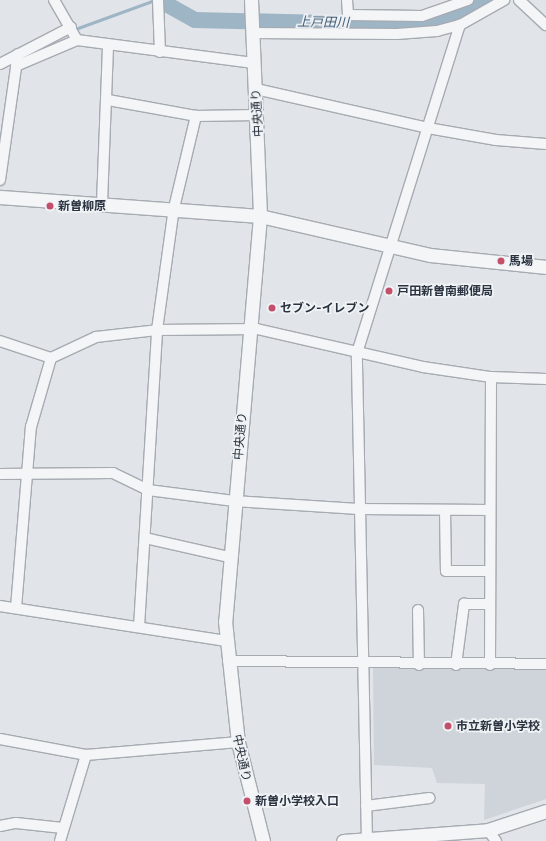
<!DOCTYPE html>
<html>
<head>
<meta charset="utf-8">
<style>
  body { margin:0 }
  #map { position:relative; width:546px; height:841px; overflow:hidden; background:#e1e4e8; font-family:Inter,"Noto Sans JP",sans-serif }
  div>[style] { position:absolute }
  .built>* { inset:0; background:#cfd4da }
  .stream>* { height:2.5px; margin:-1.25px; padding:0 1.25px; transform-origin:1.25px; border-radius:1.25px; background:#9eb5c6 }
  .river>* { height:16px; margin:-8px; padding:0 8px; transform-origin:8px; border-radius:8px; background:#9eb5c6 }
  .roads { filter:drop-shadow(1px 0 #a6abb2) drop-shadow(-1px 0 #a6abb2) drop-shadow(0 1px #a6abb2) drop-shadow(0 -1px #a6abb2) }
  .minor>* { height:10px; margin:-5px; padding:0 5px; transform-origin:5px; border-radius:5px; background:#f3f5f7 }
  .tertiary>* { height:13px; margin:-6.5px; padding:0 6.5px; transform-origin:6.5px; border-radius:6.5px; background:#f3f5f7 }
  .dots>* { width:11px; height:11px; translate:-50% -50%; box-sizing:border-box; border:2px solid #f0f3f6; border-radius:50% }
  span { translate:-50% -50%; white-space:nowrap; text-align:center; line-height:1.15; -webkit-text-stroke:3.5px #f0f3f6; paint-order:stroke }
  .street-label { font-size:12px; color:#2a333f }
  .poi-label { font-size:12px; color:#2a333f; font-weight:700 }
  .left { translate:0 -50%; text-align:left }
  .water-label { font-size:13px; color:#38556f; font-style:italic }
</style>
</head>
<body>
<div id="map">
  <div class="built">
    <i style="clip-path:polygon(373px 668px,546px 668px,546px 799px,484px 820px,485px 784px,437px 783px,432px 768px,374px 765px)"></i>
  </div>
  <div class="stream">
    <i style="left:78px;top:28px;width:82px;rotate:-20deg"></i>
  </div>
  <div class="river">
    <i style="left:159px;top:0;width:41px;rotate:29.1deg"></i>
    <i style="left:195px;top:20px;width:226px;rotate:1.3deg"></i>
    <i style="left:421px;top:25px;width:47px;rotate:-16.1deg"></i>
    <i style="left:466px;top:12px;width:24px;rotate:-30deg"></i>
  </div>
  <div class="roads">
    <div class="minor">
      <i style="left:54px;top:0;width:46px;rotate:60.1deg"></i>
      <i style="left:77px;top:40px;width:178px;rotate:7.4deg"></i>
      <i style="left:158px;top:0;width:52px;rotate:87.8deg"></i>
      <i style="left:347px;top:0;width:15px;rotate:86deg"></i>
      <i style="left:348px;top:15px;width:74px;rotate:0.8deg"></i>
      <i style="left:422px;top:16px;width:49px;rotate:-19.2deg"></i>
      <i style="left:519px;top:0;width:37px;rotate:43deg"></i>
      <i style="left:253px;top:33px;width:144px;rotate:0.4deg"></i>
      <i style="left:397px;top:34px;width:40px;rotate:-4.3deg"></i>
      <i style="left:437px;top:31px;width:24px;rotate:-15deg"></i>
      <i style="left:460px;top:25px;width:51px;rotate:-29.6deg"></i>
      <i style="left:0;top:64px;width:80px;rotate:-27.5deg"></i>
      <i style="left:16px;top:66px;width:66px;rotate:-23.1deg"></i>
      <i style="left:256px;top:89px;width:176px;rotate:12.8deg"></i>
      <i style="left:428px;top:128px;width:69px;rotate:10deg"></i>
      <i style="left:496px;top:140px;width:50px;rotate:4.6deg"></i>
      <i style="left:108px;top:100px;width:89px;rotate:10.3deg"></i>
      <i style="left:196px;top:116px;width:61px;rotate:-0.9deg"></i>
      <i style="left:0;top:180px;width:127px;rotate:-81.9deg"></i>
      <i style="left:102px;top:203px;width:158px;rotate:-87.8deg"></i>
      <i style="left:0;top:341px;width:54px;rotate:18.4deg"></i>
      <i style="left:0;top:474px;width:113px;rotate:-0.5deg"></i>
      <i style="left:113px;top:473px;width:39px;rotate:26deg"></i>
      <i style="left:148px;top:490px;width:87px;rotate:7.3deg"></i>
      <i style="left:234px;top:501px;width:125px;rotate:3.7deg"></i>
      <i style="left:359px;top:509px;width:130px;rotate:0.4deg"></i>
      <i style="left:445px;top:510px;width:61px;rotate:89.1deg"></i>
      <i style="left:446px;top:571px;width:43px"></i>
      <i style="left:145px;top:538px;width:86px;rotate:12.7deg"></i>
      <i style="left:0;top:606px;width:229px;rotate:8.8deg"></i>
      <i style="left:16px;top:608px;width:182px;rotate:-85.3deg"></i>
      <i style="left:31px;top:427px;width:72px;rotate:-73.8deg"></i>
      <i style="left:51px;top:358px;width:50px;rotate:-25deg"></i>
      <i style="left:96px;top:337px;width:61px;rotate:-6.5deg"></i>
      <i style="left:157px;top:330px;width:100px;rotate:-0.6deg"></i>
      <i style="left:257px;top:329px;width:170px;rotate:12.9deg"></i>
      <i style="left:423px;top:367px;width:69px;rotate:8.4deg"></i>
      <i style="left:491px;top:377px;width:55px;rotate:2.1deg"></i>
      <i style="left:418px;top:610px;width:55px;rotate:89deg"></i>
      <i style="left:139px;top:627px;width:298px;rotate:-86.5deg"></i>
      <i style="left:157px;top:330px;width:123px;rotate:-82.1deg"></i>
      <i style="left:174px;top:208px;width:95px;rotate:-76.6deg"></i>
      <i style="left:228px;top:661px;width:318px;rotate:0.5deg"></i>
      <i style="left:456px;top:665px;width:62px;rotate:-82.5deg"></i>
      <i style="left:464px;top:604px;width:25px"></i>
      <i style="left:490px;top:665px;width:288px;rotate:-89.8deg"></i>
      <i style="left:0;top:739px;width:87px;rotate:10.5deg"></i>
      <i style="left:86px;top:755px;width:153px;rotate:-4.9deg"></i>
      <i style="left:366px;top:806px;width:64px;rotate:-7.2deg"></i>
      <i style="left:0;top:826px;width:16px;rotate:-11deg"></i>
      <i style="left:16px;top:823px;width:47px;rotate:6.1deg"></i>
      <i style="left:488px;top:830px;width:14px;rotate:54deg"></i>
      <i style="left:60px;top:841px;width:90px;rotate:-73.2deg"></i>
      <i style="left:367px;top:841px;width:488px;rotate:-91.2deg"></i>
      <i style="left:357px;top:353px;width:344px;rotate:-72.6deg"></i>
    </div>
    <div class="tertiary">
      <i style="left:251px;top:0;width:216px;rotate:87.6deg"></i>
      <i style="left:260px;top:216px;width:407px;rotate:94.9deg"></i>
      <i style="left:225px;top:621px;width:122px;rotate:83.9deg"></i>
      <i style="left:238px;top:742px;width:102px;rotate:75.8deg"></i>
      <i style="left:0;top:197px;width:261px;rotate:4.2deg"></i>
      <i style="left:260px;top:216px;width:174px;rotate:12.9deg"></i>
      <i style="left:430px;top:255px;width:117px;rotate:5.9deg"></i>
      <i style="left:343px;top:841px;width:145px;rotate:-4.3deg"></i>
      <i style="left:488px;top:830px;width:61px;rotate:-18.1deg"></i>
    </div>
  </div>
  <div class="dots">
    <i style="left:50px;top:206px;background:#c44f6b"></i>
    <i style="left:501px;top:261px;background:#c44f6b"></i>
    <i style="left:389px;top:291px;background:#c44f6b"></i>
    <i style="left:272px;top:308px;background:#c44f6b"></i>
    <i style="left:448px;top:726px;background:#c44f6b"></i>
    <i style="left:247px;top:801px;background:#c44f6b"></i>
  </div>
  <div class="street-label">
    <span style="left:257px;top:113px;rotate:-93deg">中央通り</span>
    <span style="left:240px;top:436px;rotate:-85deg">中央通り</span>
    <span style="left:242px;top:758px;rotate:78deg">中央通り</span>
  </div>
  <div class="poi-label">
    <span class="left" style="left:58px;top:206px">新曽柳原</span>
    <span class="left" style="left:509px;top:261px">馬場</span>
    <span class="left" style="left:397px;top:291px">戸田新曽南郵便局</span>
    <span class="left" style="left:280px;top:308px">セブン-イレブン</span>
    <span class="left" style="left:456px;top:726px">市立新曽小学校</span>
    <span class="left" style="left:255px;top:801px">新曽小学校入口</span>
  </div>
  <div class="water-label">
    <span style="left:323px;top:22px;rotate:1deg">上戸田川</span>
  </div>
</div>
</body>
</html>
